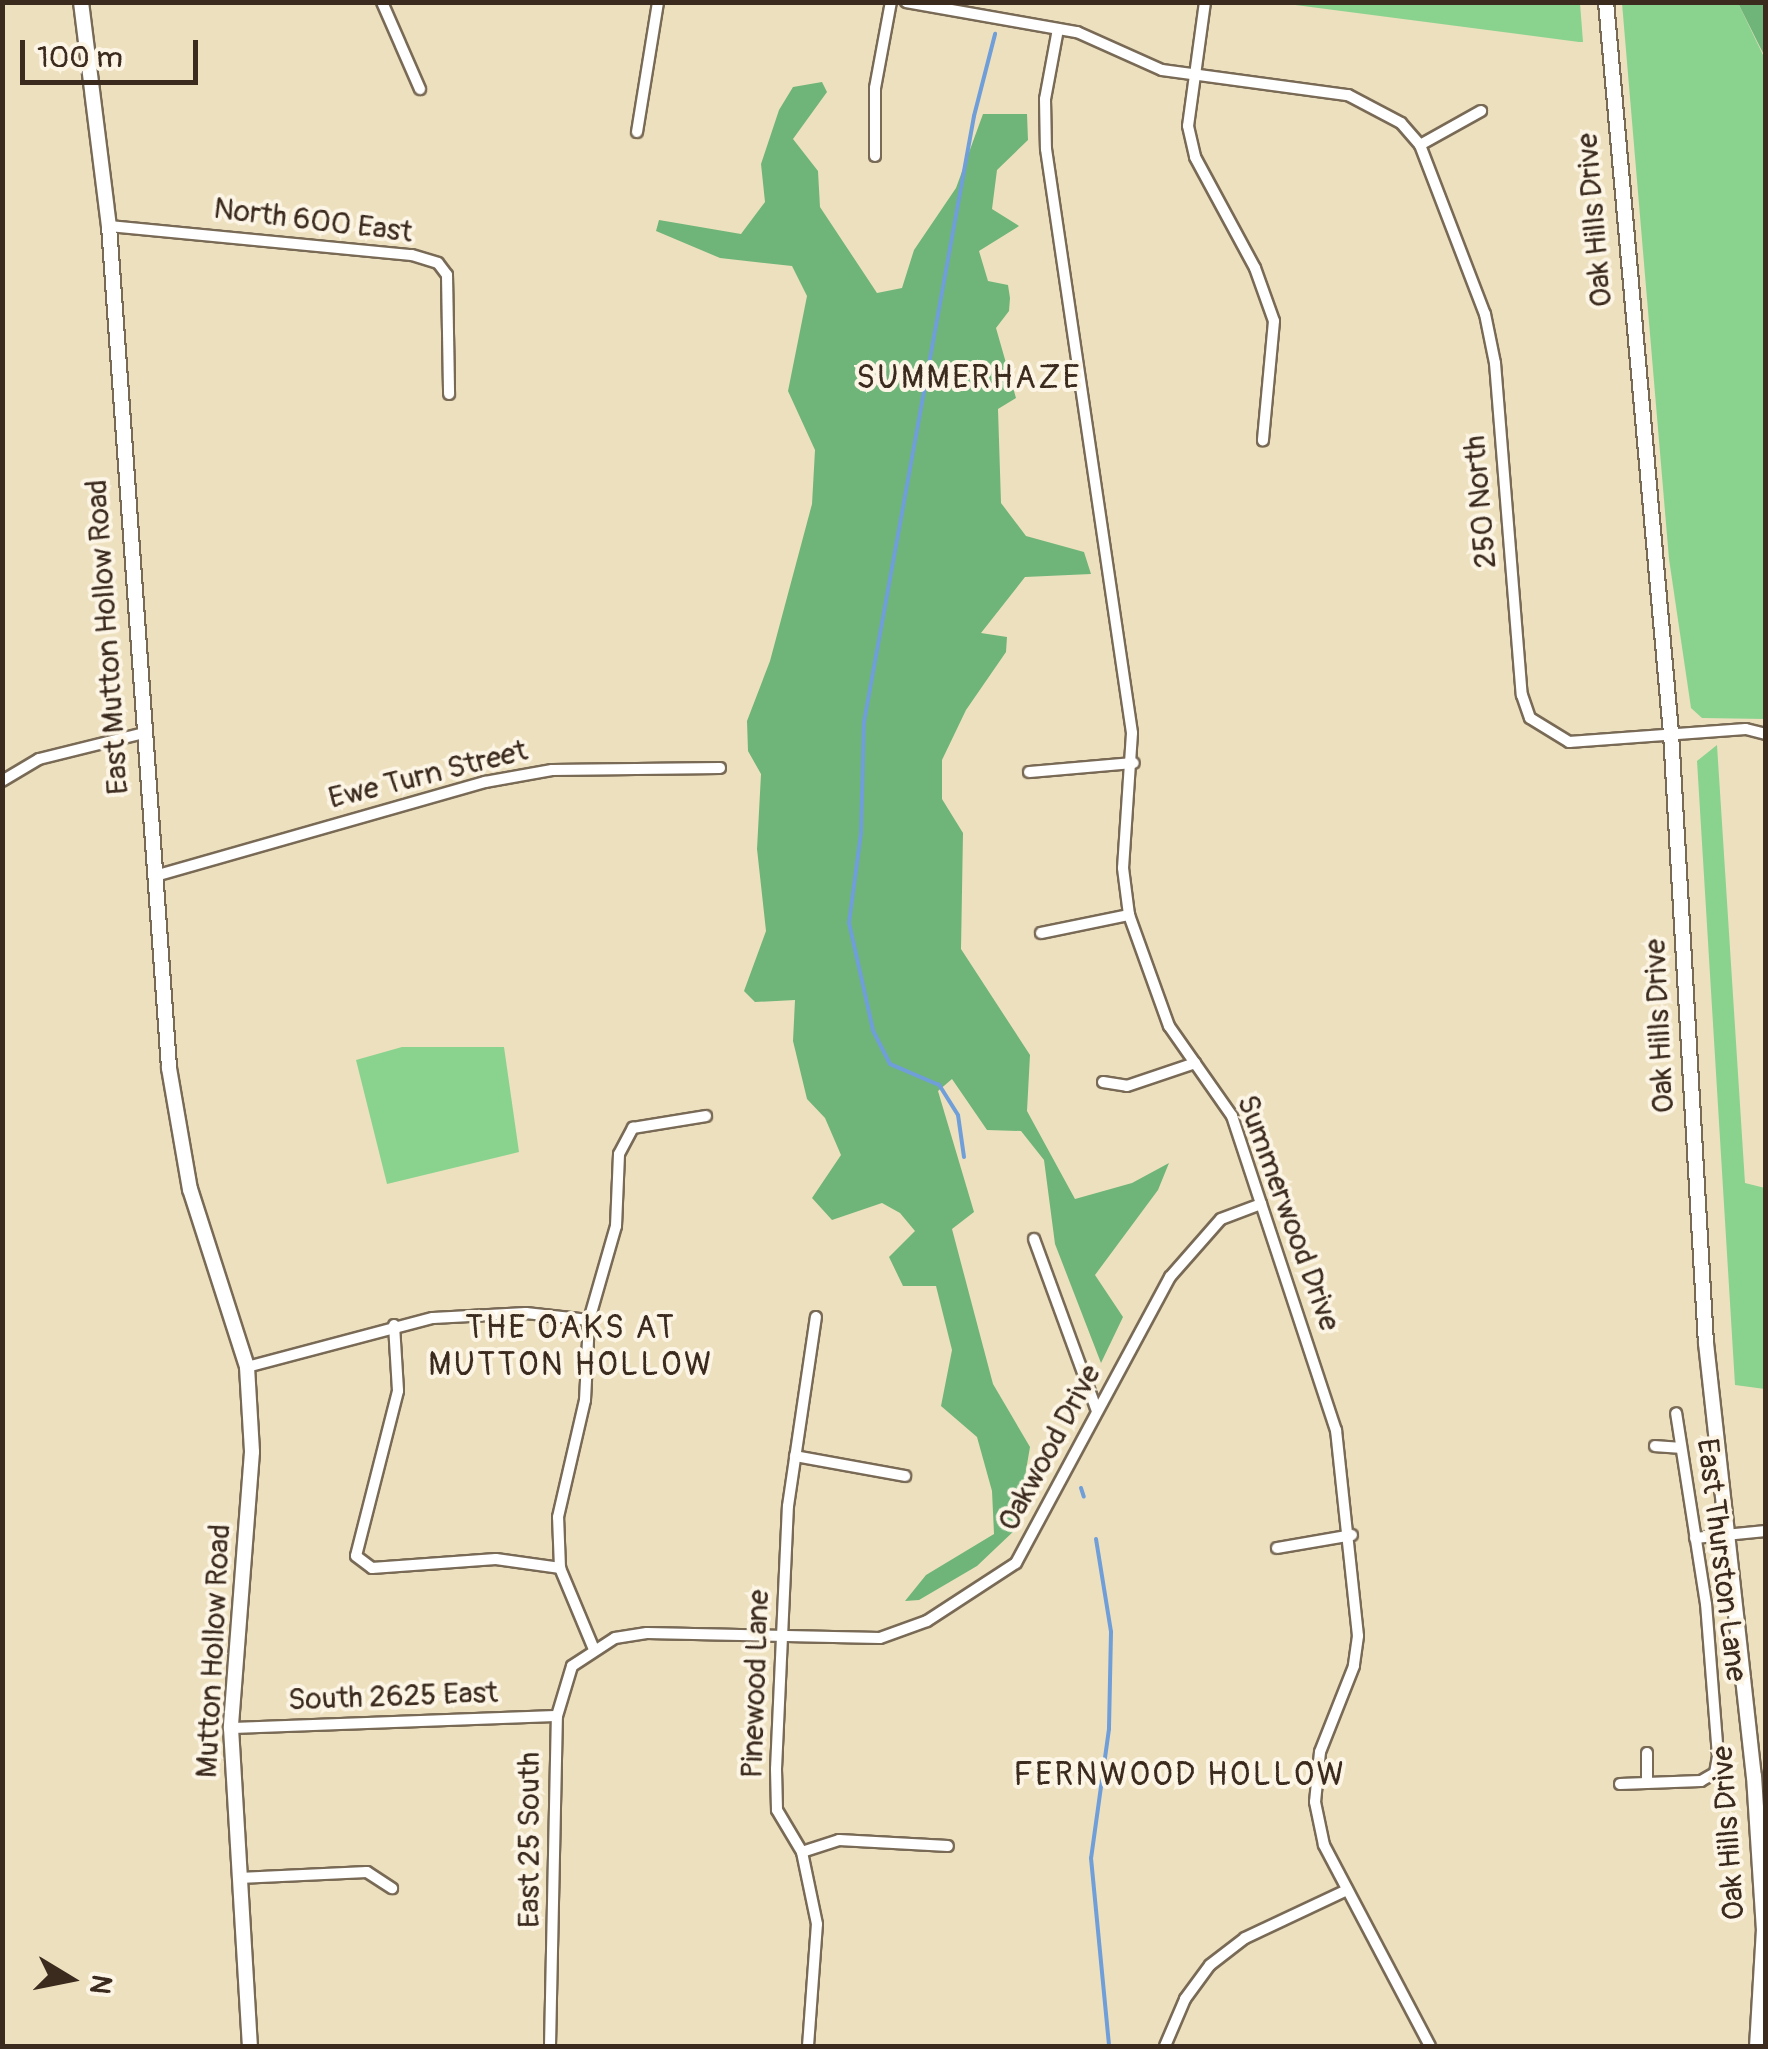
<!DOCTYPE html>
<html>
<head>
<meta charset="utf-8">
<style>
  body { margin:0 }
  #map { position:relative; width:1768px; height:2049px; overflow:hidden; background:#ede0be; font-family:Pangolin,sans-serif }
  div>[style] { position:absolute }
  .green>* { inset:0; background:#8ad38e }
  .forest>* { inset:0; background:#6fb579 }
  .stream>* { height:4px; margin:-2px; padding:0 2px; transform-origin:2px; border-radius:2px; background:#709ed8 }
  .roads { filter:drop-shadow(2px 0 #796a56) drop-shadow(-2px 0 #796a56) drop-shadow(0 2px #796a56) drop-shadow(0 -2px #796a56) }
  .street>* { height:10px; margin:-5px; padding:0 5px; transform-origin:5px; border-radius:5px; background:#fff }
  .secondary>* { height:14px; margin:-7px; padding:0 7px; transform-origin:7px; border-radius:7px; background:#fff }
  span { translate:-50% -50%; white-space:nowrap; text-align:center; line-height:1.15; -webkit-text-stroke:8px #fcf5e5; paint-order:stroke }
  .street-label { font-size:30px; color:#3b2a1e }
  .neighbourhood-label { font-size:32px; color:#3b2a1e; letter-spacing:2.5px }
  .frame { position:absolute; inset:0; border:5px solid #3b2a1e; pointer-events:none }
  .north { position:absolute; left:20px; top:1929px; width:100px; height:100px; -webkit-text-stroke:8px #fcf5e5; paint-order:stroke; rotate:100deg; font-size:28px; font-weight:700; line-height:40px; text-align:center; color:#3b2a1e }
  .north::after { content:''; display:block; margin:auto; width:35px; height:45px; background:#3b2a1e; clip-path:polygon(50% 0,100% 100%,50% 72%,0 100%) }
  .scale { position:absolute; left:20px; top:40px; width:178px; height:45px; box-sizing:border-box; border:5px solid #3b2a1e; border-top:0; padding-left:12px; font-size:30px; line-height:35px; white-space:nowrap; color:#3b2a1e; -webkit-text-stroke:8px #fcf5e5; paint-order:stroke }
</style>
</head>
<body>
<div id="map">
  <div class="green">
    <i style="clip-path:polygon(1280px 3px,1580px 3px,1583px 42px,1579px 42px)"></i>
    <i style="clip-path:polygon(1622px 3px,1738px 3px,1765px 59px,1765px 719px,1702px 718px,1691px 708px,1669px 559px)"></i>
    <i style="clip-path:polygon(1717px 745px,1745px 1183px,1765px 1188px,1765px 1389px,1735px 1385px,1697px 761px)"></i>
    <i style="clip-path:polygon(402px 1047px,504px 1047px,519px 1152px,387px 1184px,356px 1060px)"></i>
  </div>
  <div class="forest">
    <i style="clip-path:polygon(1738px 3px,1765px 3px,1765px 59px,1765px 57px)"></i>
    <i style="clip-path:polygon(822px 82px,827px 92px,793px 139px,818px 171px,820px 207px,877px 293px,902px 288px,914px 250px,956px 188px,983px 114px,1027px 114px,1028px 140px,997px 170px,992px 209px,1019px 226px,979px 251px,988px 281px,1008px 285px,1010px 298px,1009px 311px,996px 328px,1016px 398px,998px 409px,1001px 503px,1026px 536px,1084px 552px,1091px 574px,1025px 577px,981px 633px,1007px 637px,1006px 652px,966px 710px,942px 760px,942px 799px,963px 833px,961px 949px,1030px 1055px,1027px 1111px,1075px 1199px,1132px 1183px,1169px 1163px,1158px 1190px,1095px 1275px,1123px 1317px,1101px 1363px,1055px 1244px,1044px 1160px,1021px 1131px,987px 1130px,952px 1079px,938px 1091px,974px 1212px,952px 1229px,993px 1384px,1030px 1447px,1016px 1529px,977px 1566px,919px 1600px,905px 1601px,926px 1575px,994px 1534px,992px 1491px,977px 1437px,941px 1406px,952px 1350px,936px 1286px,903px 1286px,889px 1257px,915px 1231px,900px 1213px,882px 1203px,832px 1220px,812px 1198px,841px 1155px,825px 1118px,807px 1099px,793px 1041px,795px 1000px,755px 1002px,744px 991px,766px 931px,757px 849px,761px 774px,748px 751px,747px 721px,770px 661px,812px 504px,815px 450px,788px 391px,807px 296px,792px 266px,720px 258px,656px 231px,659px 220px,741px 234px,765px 202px,761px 164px,779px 110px,793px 87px)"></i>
  </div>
  <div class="stream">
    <i style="left:964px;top:1157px;width:42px;rotate:-98.1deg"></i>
    <i style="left:958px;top:1115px;width:36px;rotate:-122deg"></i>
    <i style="left:939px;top:1085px;width:53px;rotate:-156.8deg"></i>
    <i style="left:890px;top:1064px;width:38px;rotate:-117deg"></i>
    <i style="left:873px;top:1030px;width:110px;rotate:-102.6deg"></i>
    <i style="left:849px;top:923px;width:91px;rotate:-82.4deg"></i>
    <i style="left:861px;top:833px;width:111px;rotate:-88.5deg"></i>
    <i style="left:864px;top:722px;width:616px;rotate:-79.71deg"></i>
    <i style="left:974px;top:116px;width:85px;rotate:-75.6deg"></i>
    <i style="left:1081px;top:1488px;width:9px;rotate:72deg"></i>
    <i style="left:1096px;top:1539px;width:94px;rotate:80.8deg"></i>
    <i style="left:1111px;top:1632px;width:97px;rotate:91.2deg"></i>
    <i style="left:1109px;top:1729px;width:130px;rotate:97.9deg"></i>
    <i style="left:1091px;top:1858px;width:189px;rotate:84.5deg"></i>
  </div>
  <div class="roads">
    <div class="street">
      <i style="left:382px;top:2px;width:95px;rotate:66.4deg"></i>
      <i style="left:906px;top:2px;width:174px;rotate:10deg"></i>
      <i style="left:1077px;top:32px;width:93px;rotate:24.1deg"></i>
      <i style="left:1162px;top:70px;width:188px;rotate:7.7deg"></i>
      <i style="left:1348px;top:95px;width:60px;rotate:27.8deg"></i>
      <i style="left:1401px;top:123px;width:29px;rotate:49deg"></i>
      <i style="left:1420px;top:145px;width:181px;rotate:69deg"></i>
      <i style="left:1485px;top:314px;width:50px;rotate:78.5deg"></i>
      <i style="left:1495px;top:363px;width:333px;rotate:85.4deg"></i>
      <i style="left:1522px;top:695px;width:24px;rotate:71deg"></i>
      <i style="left:1530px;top:718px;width:46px;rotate:31.6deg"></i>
      <i style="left:1569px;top:742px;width:177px;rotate:-4.2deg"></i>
      <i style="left:1746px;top:729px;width:21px;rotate:14deg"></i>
      <i style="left:1205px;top:2px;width:125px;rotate:97.8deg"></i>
      <i style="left:1188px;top:126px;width:32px;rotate:77deg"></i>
      <i style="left:1195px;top:157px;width:126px;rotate:61.6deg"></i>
      <i style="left:1255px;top:268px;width:56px;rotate:70.3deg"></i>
      <i style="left:1274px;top:321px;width:120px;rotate:95.3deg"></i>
      <i style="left:1058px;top:29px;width:71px;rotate:100.5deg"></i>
      <i style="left:1045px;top:99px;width:50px;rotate:88.9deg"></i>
      <i style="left:1046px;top:149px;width:590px;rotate:81.62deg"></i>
      <i style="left:1132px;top:733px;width:135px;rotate:93.8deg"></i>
      <i style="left:1123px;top:868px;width:47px;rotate:82.7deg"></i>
      <i style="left:1129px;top:915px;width:118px;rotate:70.2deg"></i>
      <i style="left:1169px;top:1026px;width:110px;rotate:55deg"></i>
      <i style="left:1232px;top:1116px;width:331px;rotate:71.7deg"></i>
      <i style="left:1336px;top:1430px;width:207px;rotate:83.9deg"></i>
      <i style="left:1358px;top:1636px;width:30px;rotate:98deg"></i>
      <i style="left:1354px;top:1666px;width:92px;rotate:111.6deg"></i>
      <i style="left:1320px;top:1752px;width:50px;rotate:95.7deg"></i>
      <i style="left:1315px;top:1802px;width:44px;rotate:78.2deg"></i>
      <i style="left:1324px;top:1845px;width:227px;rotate:62.2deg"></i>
      <i style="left:637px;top:132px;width:132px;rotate:-80.8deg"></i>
      <i style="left:1420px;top:145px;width:70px;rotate:-29.1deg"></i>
      <i style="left:875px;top:156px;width:68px;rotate:-90deg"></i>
      <i style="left:875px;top:88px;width:87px;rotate:-79.5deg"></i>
      <i style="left:109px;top:226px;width:304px;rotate:5.5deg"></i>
      <i style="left:412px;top:255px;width:27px;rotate:17deg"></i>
      <i style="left:438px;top:263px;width:15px;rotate:53deg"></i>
      <i style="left:447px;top:275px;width:119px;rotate:89deg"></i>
      <i style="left:1029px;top:772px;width:105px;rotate:-4.9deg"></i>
      <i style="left:2px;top:781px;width:43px;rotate:-30.7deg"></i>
      <i style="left:39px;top:759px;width:104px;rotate:-13.9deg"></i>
      <i style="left:155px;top:876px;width:343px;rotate:-15.9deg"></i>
      <i style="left:485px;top:782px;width:68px;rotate:-10.2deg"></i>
      <i style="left:552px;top:770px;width:168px;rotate:-0.7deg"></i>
      <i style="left:1041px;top:933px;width:90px;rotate:-11.6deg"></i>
      <i style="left:1103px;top:1082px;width:24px;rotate:9deg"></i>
      <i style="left:1127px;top:1086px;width:72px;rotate:-18.7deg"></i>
      <i style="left:1034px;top:1239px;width:183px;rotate:69.9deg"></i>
      <i style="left:394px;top:1325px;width:66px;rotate:86.5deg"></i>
      <i style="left:398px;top:1391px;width:170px;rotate:104.3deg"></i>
      <i style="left:356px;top:1556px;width:20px;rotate:37deg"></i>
      <i style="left:372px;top:1568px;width:124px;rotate:-4.2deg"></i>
      <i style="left:496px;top:1559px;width:65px;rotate:8deg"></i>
      <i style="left:247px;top:1367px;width:192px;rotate:-14.8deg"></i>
      <i style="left:433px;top:1318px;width:93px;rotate:-3.1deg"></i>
      <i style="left:526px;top:1313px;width:63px;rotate:6.3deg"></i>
      <i style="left:1655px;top:1446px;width:26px;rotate:4deg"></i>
      <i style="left:795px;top:1456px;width:112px;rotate:10.3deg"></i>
      <i style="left:1695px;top:1538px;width:71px;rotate:-5.6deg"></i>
      <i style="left:1277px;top:1548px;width:76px;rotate:-9.8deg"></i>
      <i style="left:593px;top:1647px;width:86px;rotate:-112.7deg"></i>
      <i style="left:560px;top:1568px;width:51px;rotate:-92.2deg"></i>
      <i style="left:558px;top:1517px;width:120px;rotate:-77deg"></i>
      <i style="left:585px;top:1400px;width:80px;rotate:-87.1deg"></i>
      <i style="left:589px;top:1320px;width:98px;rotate:-74deg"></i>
      <i style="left:616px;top:1226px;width:72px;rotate:-87.6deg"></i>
      <i style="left:619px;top:1154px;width:30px;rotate:-62deg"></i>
      <i style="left:633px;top:1128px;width:74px;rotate:-9.3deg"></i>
      <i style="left:231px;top:1728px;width:326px;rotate:-2.1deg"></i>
      <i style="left:1647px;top:1783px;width:30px;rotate:-90deg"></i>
      <i style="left:1620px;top:1784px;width:81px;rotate:-2.1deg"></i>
      <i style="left:1701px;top:1781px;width:16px;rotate:-30deg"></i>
      <i style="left:1715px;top:1773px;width:17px;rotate:-80deg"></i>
      <i style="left:1718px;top:1756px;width:152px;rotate:-94.5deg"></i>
      <i style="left:1706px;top:1604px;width:193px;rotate:-98.9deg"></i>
      <i style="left:802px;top:1852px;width:39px;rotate:-18deg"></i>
      <i style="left:839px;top:1840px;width:109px;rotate:3.2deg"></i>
      <i style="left:239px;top:1878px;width:128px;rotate:-2.7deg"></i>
      <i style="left:367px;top:1872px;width:30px;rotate:33deg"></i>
      <i style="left:550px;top:2046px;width:330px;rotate:-88.8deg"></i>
      <i style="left:557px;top:1716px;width:52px;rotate:-73.3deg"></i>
      <i style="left:572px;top:1666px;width:51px;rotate:-33.1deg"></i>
      <i style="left:615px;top:1638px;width:32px;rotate:-9deg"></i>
      <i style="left:647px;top:1633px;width:233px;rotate:1.2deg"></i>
      <i style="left:880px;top:1638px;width:50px;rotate:-19.9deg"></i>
      <i style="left:927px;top:1621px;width:106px;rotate:-33.1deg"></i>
      <i style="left:1016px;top:1563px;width:325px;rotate:-61.7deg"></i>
      <i style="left:1170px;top:1277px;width:77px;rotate:-48.7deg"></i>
      <i style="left:1221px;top:1219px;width:43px;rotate:-20.6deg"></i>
      <i style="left:808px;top:2046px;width:122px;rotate:-85.8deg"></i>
      <i style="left:817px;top:1924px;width:74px;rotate:-101.8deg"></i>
      <i style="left:802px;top:1852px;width:49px;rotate:-120.8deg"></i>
      <i style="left:777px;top:1810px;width:41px;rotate:-91.4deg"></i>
      <i style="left:776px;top:1769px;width:263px;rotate:-87.4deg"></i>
      <i style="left:788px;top:1506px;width:191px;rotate:-81.6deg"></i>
      <i style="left:1165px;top:2046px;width:51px;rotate:-66.9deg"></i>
      <i style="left:1185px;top:1999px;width:42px;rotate:-53.7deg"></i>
      <i style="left:1210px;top:1965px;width:44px;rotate:-37.6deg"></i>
      <i style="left:1245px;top:1938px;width:113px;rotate:-25.2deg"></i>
    </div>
    <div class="secondary">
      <i style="left:81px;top:2px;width:226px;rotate:82.9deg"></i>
      <i style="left:109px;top:226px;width:844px;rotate:85.92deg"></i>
      <i style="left:169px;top:1068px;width:123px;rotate:80.2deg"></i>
      <i style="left:190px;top:1189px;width:187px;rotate:72.2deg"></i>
      <i style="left:247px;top:1367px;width:85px;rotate:86.6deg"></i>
      <i style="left:252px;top:1452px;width:277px;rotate:94.4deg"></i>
      <i style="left:231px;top:1728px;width:319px;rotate:86.6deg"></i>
      <i style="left:1606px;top:2px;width:734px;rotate:84.92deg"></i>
      <i style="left:1671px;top:733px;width:611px;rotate:86.72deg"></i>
      <i style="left:1706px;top:1343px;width:436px;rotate:83.7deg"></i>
      <i style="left:1754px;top:1776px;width:153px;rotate:86.3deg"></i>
      <i style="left:1764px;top:1929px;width:117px;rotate:93.4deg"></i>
    </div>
  </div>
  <div class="street-label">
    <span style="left:1595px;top:220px;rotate:-95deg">Oak Hills Drive</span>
    <span style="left:313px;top:221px;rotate:7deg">North 600 East</span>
    <span style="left:1481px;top:502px;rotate:-95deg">250 North</span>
    <span style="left:108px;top:637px;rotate:-94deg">East Mutton Hollow Road</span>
    <span style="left:428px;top:775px;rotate:-14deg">Ewe Turn Street</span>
    <span style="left:1660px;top:1026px;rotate:-93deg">Oak Hills Drive</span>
    <span style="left:1288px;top:1213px;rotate:70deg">Summerwood Drive</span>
    <span style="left:1050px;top:1448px;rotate:-62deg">Oakwood Drive</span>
    <span style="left:1721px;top:1560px;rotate:83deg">East Thurston Lane</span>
    <span style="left:214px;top:1651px;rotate:-87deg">Mutton Hollow Road</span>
    <span style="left:756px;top:1684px;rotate:-88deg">Pinewood Lane</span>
    <span style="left:393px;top:1697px;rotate:-2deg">South 2625 East</span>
    <span style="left:1729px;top:1833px;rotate:-94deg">Oak Hills Drive</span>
    <span style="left:530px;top:1840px;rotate:-90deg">East 25 South</span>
  </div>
  <div class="neighbourhood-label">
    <span style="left:969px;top:378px">SUMMERHAZE</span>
    <span style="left:571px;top:1347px">THE OAKS AT<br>MUTTON HOLLOW</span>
    <span style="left:1180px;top:1775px">FERNWOOD HOLLOW</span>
  </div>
  <div class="frame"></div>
  <div class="north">N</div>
  <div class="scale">100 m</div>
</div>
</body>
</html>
